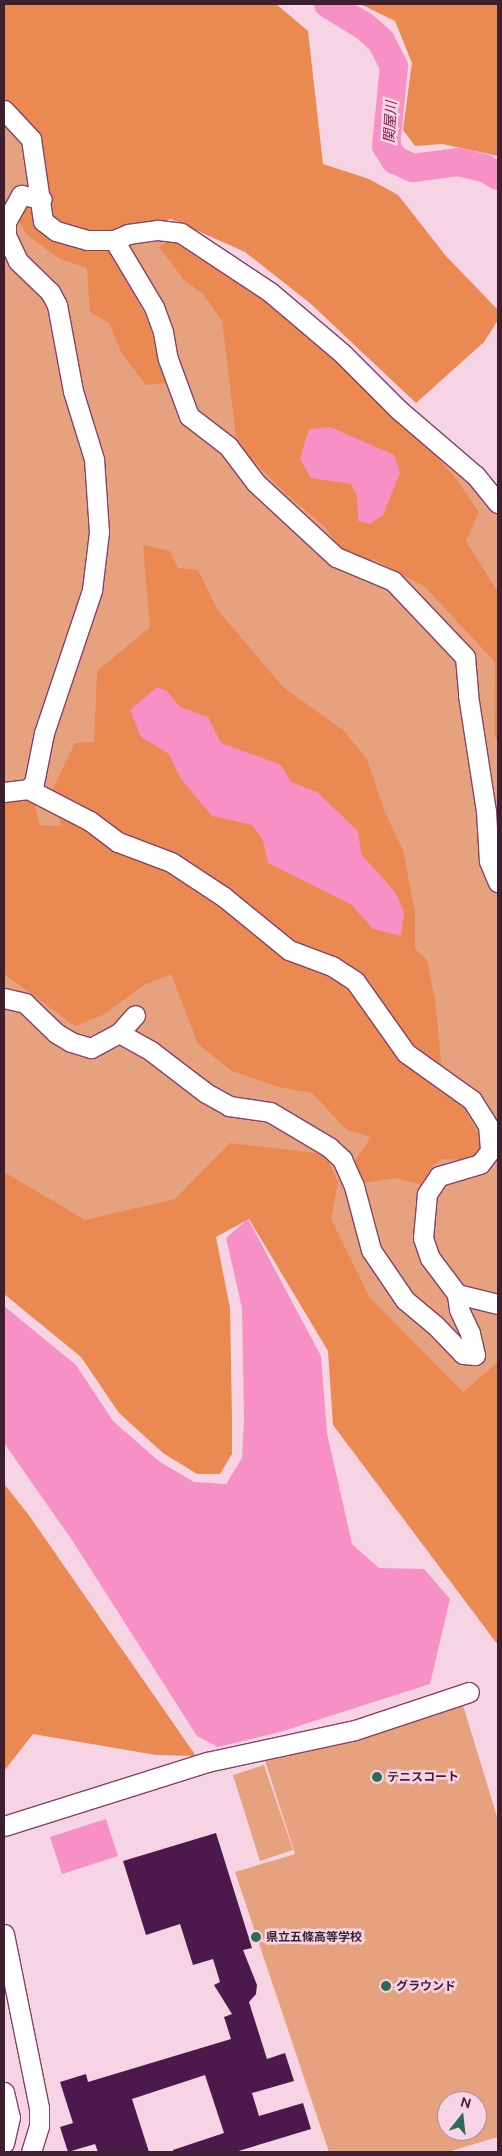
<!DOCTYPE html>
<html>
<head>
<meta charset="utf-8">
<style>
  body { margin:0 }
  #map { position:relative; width:502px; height:2156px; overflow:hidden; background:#f6d4e4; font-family:Ubuntu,"Noto Sans JP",sans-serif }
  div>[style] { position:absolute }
  .green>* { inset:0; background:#e6a27e }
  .forest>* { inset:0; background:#eb8952 }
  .water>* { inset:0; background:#f790c5 }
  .river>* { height:28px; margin:-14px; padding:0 14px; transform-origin:14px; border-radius:14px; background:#f790c5 }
  .building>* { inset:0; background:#4d194c }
  .roads { filter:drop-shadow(1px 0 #864166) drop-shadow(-1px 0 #864166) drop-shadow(0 1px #864166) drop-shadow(0 -1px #864166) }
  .minor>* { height:19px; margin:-9.5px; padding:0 9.5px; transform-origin:9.5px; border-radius:9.5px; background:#fff }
  .dots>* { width:14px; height:14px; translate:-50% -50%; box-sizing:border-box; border:2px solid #f6d4e4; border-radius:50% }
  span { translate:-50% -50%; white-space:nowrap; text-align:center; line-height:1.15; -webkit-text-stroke:5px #f6d4e4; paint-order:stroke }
  .poi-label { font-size:12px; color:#3e1f2f; font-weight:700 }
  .left { translate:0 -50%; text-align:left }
  .water-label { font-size:14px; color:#741a50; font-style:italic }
  .frame { position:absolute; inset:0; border:5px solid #3e1f2f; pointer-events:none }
  .north { position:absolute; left:437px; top:2091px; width:50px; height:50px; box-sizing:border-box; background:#f6d4e4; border:1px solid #ac8c9c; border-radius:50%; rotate:16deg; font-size:14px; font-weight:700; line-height:20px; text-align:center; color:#3e1f2f }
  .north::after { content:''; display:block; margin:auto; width:18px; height:22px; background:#2e6b57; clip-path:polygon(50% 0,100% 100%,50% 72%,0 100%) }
</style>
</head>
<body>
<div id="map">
  <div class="green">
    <i style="clip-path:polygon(4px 100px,148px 224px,387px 389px,498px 515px,498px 1437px,259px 1188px,171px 1279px,4px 1202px)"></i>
    <i style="clip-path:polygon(evenodd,463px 1705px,498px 1820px,498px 2137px,448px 2152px,329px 2152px,235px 1872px,295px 1854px,265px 1761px,353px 1742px,463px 1705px,447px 2101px,477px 2101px,477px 2131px,447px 2131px,447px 2101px)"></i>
    <i style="clip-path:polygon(264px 1765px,293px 1850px,260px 1861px,233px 1775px)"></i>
  </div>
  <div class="forest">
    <i style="clip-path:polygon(4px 4px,276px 4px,308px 31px,323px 164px,369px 179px,398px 195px,446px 256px,498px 310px,498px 320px,484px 342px,416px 403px,311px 304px,245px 252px,171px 219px,145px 229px,87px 233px,62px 225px,48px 208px,33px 134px,4px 102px)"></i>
    <i style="clip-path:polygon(360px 4px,498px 4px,498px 156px,442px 144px,415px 146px,403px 130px,412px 63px,395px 21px)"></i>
    <i style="clip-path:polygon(24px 202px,34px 206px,37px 223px,109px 247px,147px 319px,168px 383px,146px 385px,122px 354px,109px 323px,90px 312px,87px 268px,60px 259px,26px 234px,19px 221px,19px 209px)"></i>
    <i style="clip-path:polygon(177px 236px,269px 296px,395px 412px,454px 476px,479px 512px,466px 541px,498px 592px,498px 742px,494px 735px,495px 662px,425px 587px,373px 559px,366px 564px,344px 554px,325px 527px,283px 491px,237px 444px,222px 321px,203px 294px,184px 280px,159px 247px)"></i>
    <i style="clip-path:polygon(143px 545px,170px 551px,178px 568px,198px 570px,217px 609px,283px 687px,344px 731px,367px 759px,384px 810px,403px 850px,415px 913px,415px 949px,427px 960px,435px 1000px,441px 1060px,436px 1082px,464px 1107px,483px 1144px,476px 1155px,463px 1160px,442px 1159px,433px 1165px,422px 1185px,395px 1178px,364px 1183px,355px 1161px,371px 1137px,347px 1130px,312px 1093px,279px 1087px,232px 1071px,198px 1044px,171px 974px,144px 985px,103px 1015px,75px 1026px,4px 974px,4px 803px,18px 795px,34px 799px,39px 825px,61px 826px,53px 788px,75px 743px,94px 742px,97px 671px,150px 627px)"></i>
    <i style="clip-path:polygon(230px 1143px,325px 1154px,338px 1182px,331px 1219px,370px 1298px,463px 1392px,498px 1362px,498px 1645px,333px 1425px,328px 1351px,249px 1219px,216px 1237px,230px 1308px,232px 1419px,232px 1454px,220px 1474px,197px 1474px,163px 1453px,119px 1413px,81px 1357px,4px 1294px,4px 1172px,85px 1220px,175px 1199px)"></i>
    <i style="clip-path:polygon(4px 1484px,28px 1514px,196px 1756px,156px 1755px,33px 1734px,4px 1771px)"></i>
  </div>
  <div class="water">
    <i style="clip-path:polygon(330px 427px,394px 455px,400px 473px,383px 515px,370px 524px,358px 521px,357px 495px,351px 484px,311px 478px,300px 459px,309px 429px)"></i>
    <i style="clip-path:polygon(157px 687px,167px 691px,180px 707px,208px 717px,221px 743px,281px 765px,291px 782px,317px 792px,358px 831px,361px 854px,395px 892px,404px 913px,401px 936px,373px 929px,352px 905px,268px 863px,263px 840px,252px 825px,212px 816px,181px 779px,169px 754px,141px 737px,130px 710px)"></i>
    <i style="clip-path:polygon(248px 1219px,321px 1356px,327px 1433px,352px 1544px,379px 1568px,424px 1569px,450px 1599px,430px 1684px,280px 1732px,218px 1747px,197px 1736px,72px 1540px,4px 1443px,4px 1306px,76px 1365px,113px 1421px,160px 1462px,194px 1482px,226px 1484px,242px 1458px,244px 1421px,242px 1308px,226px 1238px)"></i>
    <i style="clip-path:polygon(106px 1819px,118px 1856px,62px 1874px,50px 1837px)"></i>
  </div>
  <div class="river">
    <i style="left:328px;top:4px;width:42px;rotate:31.4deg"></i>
    <i style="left:364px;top:26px;width:23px;rotate:41deg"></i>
    <i style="left:381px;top:41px;width:28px;rotate:63deg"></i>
    <i style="left:394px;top:66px;width:80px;rotate:95.7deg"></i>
    <i style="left:386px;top:146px;width:17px;rotate:57deg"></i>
    <i style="left:395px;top:160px;width:20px;rotate:24deg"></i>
    <i style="left:413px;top:168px;width:45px;rotate:-7.6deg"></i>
    <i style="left:458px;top:162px;width:27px;rotate:13deg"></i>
    <i style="left:484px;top:168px;width:16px;rotate:30deg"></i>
  </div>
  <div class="building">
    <i style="clip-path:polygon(216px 1833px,252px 1948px,243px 1950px,257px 1985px,256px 1994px,249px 2002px,267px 2059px,285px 2053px,294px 2081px,252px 2093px,259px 2116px,303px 2103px,311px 2129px,235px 2152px,173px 2152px,173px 2150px,224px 2133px,205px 2075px,132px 2099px,149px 2152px,98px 2152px,95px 2144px,68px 2152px,60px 2127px,73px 2123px,60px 2082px,86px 2074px,88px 2082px,231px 2039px,224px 2017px,232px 2014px,214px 1985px,220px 1982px,213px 1959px,193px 1965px,180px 1924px,146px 1935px,123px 1861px)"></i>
  </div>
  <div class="roads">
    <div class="minor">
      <i style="left:4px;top:110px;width:40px;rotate:47deg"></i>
      <i style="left:31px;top:139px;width:83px;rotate:81.7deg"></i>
      <i style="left:43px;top:221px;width:16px;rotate:38deg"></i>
      <i style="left:56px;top:231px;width:32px;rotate:16deg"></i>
      <i style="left:87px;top:240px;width:27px"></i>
      <i style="left:114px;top:240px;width:15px;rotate:-23deg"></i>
      <i style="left:128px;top:234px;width:30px;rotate:-8deg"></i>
      <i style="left:158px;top:230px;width:23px;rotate:7deg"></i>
      <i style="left:181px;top:233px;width:107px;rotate:33.5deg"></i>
      <i style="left:270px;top:292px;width:94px;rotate:40.3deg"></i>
      <i style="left:342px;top:353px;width:81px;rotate:45deg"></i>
      <i style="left:399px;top:410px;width:101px;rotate:40.6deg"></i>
      <i style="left:476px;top:476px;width:35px;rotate:51deg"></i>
      <i style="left:114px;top:240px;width:78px;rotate:59.2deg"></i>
      <i style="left:154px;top:307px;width:27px;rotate:70deg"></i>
      <i style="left:163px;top:332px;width:27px;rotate:80deg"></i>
      <i style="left:168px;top:359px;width:61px;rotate:69.8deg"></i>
      <i style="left:189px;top:416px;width:49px;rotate:37.6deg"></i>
      <i style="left:228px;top:446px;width:46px;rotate:52.9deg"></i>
      <i style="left:256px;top:483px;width:109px;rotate:42.8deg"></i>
      <i style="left:336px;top:557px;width:62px;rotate:22.8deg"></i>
      <i style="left:393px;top:581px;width:105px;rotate:46.5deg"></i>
      <i style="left:465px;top:657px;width:38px;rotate:85deg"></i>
      <i style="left:468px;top:695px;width:117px;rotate:81.2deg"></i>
      <i style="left:486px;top:811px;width:50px;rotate:86.6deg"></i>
      <i style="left:489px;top:861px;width:23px;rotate:67deg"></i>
      <i style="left:28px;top:789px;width:8px;rotate:-45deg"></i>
      <i style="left:34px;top:783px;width:51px;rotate:-78.7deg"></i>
      <i style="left:44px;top:733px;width:151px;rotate:-71.4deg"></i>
      <i style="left:92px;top:590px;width:58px;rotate:-83.1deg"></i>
      <i style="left:99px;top:532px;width:73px;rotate:-93.9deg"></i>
      <i style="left:94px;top:459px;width:71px;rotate:-107.2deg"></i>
      <i style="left:73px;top:391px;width:87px;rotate:-100.5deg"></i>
      <i style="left:57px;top:305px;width:15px;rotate:-118deg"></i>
      <i style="left:50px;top:292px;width:45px;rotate:-135.9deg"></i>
      <i style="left:18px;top:261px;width:29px;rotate:-115deg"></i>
      <i style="left:6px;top:235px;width:13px;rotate:-90deg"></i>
      <i style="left:6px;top:222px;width:31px;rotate:-61deg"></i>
      <i style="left:21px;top:195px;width:21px;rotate:11deg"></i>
      <i style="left:4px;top:792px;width:24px;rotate:-7deg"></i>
      <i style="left:28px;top:789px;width:70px;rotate:27.3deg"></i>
      <i style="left:90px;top:821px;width:35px;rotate:37deg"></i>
      <i style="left:118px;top:842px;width:57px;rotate:20.7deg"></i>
      <i style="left:171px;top:862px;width:64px;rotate:33.4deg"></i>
      <i style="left:224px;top:897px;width:84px;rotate:39.2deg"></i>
      <i style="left:289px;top:950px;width:46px;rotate:20.4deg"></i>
      <i style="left:332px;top:966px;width:27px;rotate:33deg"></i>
      <i style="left:355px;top:981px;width:88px;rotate:54.7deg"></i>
      <i style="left:406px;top:1053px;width:81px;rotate:35.5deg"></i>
      <i style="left:472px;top:1100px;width:31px;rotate:58deg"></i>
      <i style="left:488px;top:1126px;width:25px;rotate:85deg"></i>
      <i style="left:490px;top:1151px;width:16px;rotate:128deg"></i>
      <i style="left:480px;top:1164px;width:43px;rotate:163.7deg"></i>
      <i style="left:439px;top:1176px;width:22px;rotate:124deg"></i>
      <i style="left:427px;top:1194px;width:44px;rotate:95.2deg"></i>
      <i style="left:423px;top:1238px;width:21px;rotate:71deg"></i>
      <i style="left:430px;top:1258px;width:45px;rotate:53.1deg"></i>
      <i style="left:457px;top:1294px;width:42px;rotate:13.7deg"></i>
      <i style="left:4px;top:998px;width:22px;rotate:13deg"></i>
      <i style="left:25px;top:1003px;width:43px;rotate:44.1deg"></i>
      <i style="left:56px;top:1033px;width:17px;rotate:31deg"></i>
      <i style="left:71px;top:1042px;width:21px;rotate:17deg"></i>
      <i style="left:91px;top:1048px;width:32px;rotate:-28deg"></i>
      <i style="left:119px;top:1033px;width:24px;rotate:-48deg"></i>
      <i style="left:119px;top:1033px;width:37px;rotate:29deg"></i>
      <i style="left:151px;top:1051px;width:69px;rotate:37.4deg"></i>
      <i style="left:206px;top:1093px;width:26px;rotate:29deg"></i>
      <i style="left:229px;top:1106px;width:41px;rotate:8.3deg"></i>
      <i style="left:270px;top:1112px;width:69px;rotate:30.7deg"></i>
      <i style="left:329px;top:1147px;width:18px;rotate:43deg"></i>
      <i style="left:342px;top:1159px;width:30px;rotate:66deg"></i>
      <i style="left:354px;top:1186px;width:66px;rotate:75.1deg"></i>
      <i style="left:371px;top:1250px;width:60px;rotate:55.8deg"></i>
      <i style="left:405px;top:1300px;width:39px;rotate:40deg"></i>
      <i style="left:435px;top:1325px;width:40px;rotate:46deg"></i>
      <i style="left:463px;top:1354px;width:12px;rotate:5deg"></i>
      <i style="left:475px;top:1355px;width:23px;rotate:-103deg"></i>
      <i style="left:470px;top:1333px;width:26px;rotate:-115deg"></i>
      <i style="left:459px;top:1309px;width:15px;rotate:-98deg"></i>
      <i style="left:4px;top:1826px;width:213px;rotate:-17.5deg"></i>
      <i style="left:207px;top:1762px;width:151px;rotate:-12.2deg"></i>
      <i style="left:355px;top:1730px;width:120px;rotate:-18.4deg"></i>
      <i style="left:4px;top:1934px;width:177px;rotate:78.6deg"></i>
      <i style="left:39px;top:2108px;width:18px;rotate:90deg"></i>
      <i style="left:39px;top:2126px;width:27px;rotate:107deg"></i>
      <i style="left:4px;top:2092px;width:26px;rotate:77deg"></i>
      <i style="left:10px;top:2117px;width:27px;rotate:103deg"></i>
    </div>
  </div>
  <div class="dots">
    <i style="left:377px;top:1777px;background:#2e6b57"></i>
    <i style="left:256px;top:1937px;background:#2e6b57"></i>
    <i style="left:386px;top:1986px;background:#2e6b57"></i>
  </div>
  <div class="poi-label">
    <span class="left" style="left:387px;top:1777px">テニスコート</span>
    <span class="left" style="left:266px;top:1937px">県立五條高等学校</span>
    <span class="left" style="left:396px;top:1986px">グラウンド</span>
  </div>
  <div class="water-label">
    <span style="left:390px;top:122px;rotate:-87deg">関屋川</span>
  </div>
  <div class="frame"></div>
  <div class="north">N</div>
</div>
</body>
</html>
